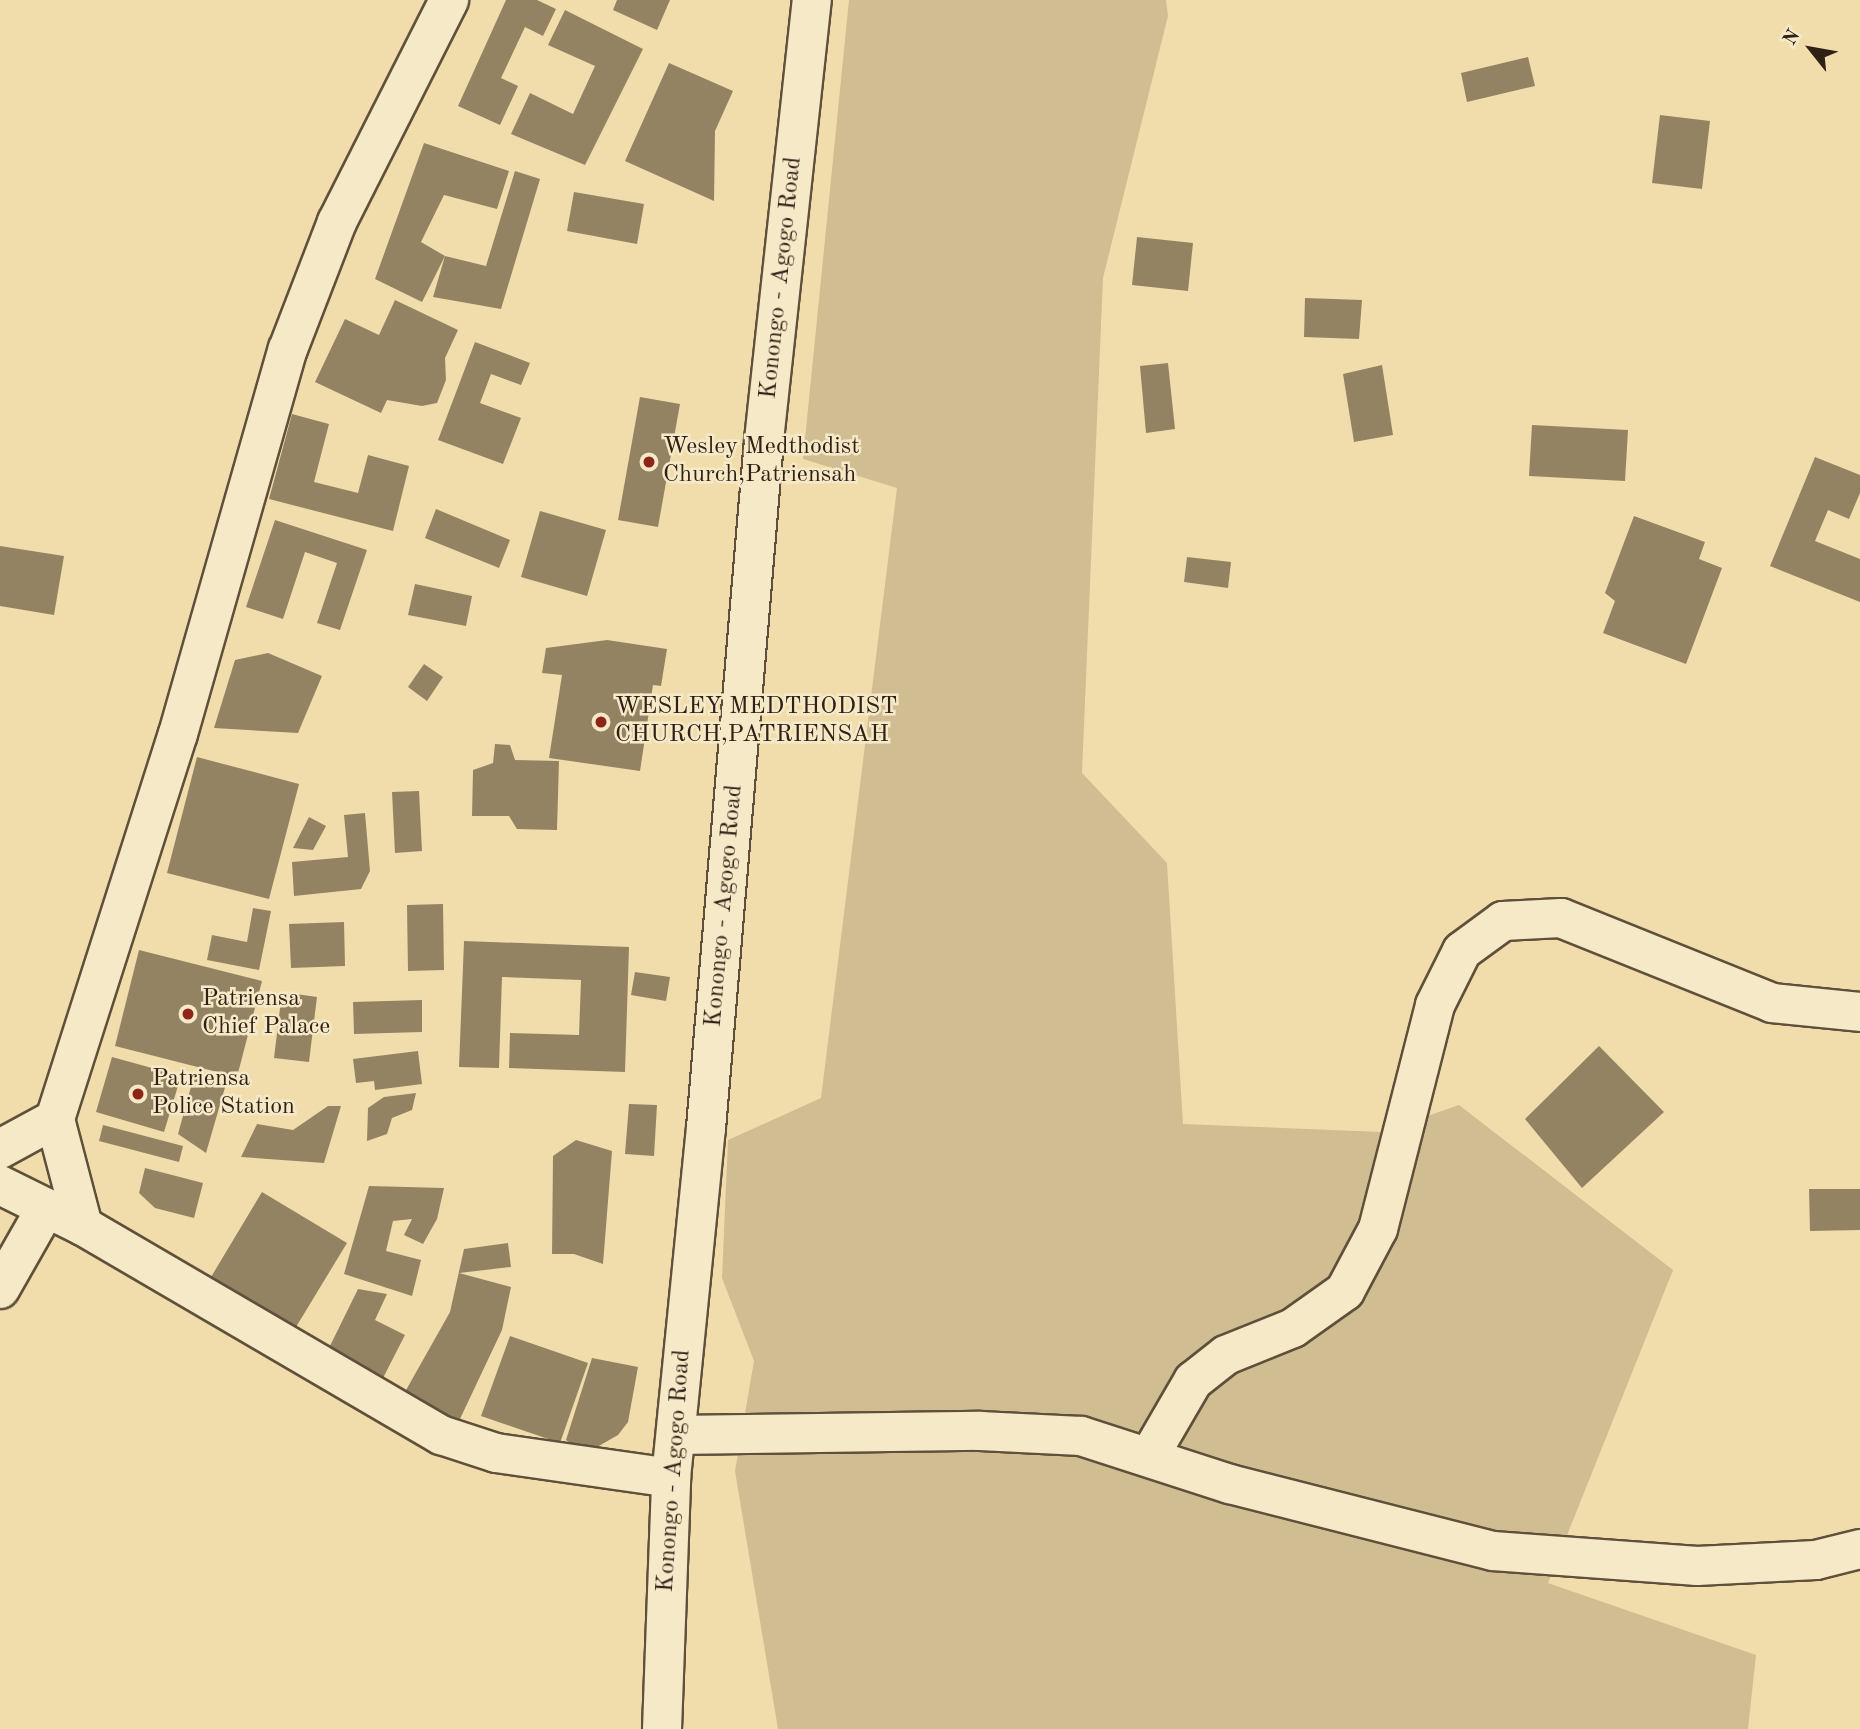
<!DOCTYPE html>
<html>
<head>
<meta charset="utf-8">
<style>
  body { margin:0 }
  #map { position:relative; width:1860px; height:1729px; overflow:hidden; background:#f1ddab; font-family:"Old Standard TT",serif }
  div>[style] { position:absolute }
  .green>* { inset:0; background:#d0bd92 }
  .building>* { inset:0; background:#948363 }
  .roads { filter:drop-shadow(2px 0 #60503b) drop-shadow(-2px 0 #60503b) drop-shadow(0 2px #60503b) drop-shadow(0 -2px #60503b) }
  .minor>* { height:38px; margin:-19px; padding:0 19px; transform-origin:19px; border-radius:19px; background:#f6e9c8 }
  .secondary>* { height:38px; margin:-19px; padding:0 19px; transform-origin:19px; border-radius:19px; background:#f6e9c8 }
  .dots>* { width:19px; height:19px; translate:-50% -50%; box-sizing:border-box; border:4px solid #f6e9c8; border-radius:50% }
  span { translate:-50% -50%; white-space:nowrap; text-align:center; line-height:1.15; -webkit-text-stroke:5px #f6e9c8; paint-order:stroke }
  .street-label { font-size:24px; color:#2f2116 }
  .poi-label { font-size:24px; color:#2f2116 }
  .left { translate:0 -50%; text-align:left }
  .north { position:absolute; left:1776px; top:14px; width:70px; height:70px; -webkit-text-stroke:5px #f6e9c8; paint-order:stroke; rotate:301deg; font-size:19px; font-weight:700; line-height:28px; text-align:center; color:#2f2116 }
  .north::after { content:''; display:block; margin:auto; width:24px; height:32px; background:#2f2116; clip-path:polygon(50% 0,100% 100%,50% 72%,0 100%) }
</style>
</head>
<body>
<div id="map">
  <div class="green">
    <i style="clip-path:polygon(849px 0,1166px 0,1168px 16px,1103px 278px,1082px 773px,1167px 863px,1183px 1124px,1381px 1132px,1459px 1105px,1673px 1270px,1548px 1583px,1756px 1655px,1748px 1729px,778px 1729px,735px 1471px,754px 1361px,722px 1278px,728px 1140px,821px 1098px,897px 488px,803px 459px)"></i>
  </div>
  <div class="building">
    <i style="clip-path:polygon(506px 0,537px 0,556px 9px,543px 36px,525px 27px,501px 78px,518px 86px,500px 125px,458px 106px)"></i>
    <i style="clip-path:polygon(617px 0,670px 0,657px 30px,613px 10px)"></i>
    <i style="clip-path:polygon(565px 10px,643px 49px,585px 165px,511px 134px,530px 93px,573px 114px,595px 66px,548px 45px)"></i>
    <i style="clip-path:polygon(1528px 57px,1535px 86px,1467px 102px,1461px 73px)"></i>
    <i style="clip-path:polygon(669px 63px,733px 91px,715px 131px,714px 201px,625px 161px)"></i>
    <i style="clip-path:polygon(1660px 115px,1710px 121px,1702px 189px,1652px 183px)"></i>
    <i style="clip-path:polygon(424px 143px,509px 171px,497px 209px,444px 195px,421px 242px,445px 256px,422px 302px,375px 279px)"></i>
    <i style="clip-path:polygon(515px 171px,540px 179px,501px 309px,433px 297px,445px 256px,486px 266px)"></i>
    <i style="clip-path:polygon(574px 192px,644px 204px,637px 244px,567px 231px)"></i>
    <i style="clip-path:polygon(1137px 237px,1193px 243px,1188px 291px,1132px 285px)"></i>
    <i style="clip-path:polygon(1305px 298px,1362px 300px,1359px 339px,1304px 337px)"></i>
    <i style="clip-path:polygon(395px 300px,458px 330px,445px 358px,446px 380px,437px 403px,422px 406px,387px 400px,381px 413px,315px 382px,345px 319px,379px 335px)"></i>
    <i style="clip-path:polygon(475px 342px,530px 363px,521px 385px,491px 374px,480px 403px,521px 418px,503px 464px,438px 440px)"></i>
    <i style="clip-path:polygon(1168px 363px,1175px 429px,1146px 433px,1140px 366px)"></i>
    <i style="clip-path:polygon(1382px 365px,1393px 435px,1354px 442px,1343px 374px)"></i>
    <i style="clip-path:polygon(640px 397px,680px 404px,658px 527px,618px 520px)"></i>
    <i style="clip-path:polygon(292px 414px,329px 424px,314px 482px,358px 493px,368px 455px,409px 466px,393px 531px,269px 499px)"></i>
    <i style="clip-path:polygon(1532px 425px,1628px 430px,1625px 481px,1529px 476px)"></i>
    <i style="clip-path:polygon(1815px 457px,1860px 475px,1860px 493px,1849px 519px,1828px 510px,1815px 541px,1860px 559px,1860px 602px,1770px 566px)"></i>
    <i style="clip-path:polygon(436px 509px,510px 540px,499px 568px,425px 538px)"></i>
    <i style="clip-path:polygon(540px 511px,606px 530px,587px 596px,521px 577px)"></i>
    <i style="clip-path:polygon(1634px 516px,1705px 542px,1699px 559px,1722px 568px,1686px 664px,1603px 633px,1615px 601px,1605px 593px)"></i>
    <i style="clip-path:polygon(275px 520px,367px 550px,340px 630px,317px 623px,337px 563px,305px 552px,283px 619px,246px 607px)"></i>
    <i style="clip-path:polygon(0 546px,64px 556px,54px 615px,0 606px)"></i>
    <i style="clip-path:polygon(1187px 557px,1231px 562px,1228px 588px,1184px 582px)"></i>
    <i style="clip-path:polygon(415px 584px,472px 596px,466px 626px,408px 615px)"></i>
    <i style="clip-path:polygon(607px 640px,667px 649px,661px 686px,653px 685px,640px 771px,549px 758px,562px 675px,542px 673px,546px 648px)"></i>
    <i style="clip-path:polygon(268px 653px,322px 676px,298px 733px,214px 728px,235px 660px)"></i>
    <i style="clip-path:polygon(424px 664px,443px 677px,427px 701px,408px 687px)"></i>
    <i style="clip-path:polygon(495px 744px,510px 745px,515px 760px,559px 761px,557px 830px,517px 829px,509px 816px,472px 816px,473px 770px,493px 763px)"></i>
    <i style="clip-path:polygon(197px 757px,299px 784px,269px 899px,167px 873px)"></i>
    <i style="clip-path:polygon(419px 791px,422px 851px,395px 853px,392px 792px)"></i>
    <i style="clip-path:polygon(365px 813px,370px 871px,361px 889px,294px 896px,292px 862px,348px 857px,344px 815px)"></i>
    <i style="clip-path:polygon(309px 817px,326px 826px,313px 850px,293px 848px)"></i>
    <i style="clip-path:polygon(443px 904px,444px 970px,408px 971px,407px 905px)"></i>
    <i style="clip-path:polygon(253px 908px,271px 911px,259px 970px,207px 960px,212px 935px,247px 942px)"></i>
    <i style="clip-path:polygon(344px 922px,345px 966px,291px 968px,289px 924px)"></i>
    <i style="clip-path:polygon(464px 941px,629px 947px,625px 1072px,509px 1068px,510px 1033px,579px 1035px,581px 980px,502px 977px,499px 1068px,459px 1067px)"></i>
    <i style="clip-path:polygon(139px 950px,262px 981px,237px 1077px,115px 1046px)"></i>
    <i style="clip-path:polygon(635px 972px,670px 977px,666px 1001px,631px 995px)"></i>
    <i style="clip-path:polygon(282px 992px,317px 997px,309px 1062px,274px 1058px)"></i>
    <i style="clip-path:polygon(422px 1000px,422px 1032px,354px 1034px,353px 1002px)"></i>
    <i style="clip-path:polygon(1599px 1046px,1664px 1112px,1582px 1188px,1525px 1119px)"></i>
    <i style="clip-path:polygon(418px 1051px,422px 1084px,375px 1090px,374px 1081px,356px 1083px,353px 1059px)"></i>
    <i style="clip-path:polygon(112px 1057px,181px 1076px,164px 1132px,96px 1112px)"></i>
    <i style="clip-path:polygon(194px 1076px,226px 1084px,206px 1153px,178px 1134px)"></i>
    <i style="clip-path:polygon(416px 1093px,412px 1110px,392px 1118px,387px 1134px,367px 1141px,368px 1108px,384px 1097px)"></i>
    <i style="clip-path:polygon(629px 1104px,657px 1105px,654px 1156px,625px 1154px)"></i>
    <i style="clip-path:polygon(328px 1106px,341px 1106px,324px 1163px,241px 1157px,257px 1124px,293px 1130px)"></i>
    <i style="clip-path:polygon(103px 1125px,183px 1146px,179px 1162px,99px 1141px)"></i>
    <i style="clip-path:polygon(576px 1140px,612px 1151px,603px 1264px,574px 1254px,552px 1254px,553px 1156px)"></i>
    <i style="clip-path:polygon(145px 1168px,203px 1183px,194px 1218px,155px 1208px,139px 1193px)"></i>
    <i style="clip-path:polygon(369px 1186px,444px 1188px,437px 1219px,423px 1244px,404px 1235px,412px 1219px,393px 1221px,386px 1251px,421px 1260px,412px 1296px,344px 1274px)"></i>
    <i style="clip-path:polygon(1809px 1189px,1860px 1189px,1860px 1230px,1810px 1231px)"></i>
    <i style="clip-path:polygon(262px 1192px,347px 1243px,296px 1327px,211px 1277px)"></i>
    <i style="clip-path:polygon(508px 1243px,511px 1267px,459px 1273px,511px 1287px,502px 1330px,459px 1421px,401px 1399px,450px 1312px,464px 1249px)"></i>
    <i style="clip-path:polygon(358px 1289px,387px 1294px,375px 1320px,405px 1335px,382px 1380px,327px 1352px)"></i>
    <i style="clip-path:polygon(510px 1336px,588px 1363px,560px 1443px,481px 1416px)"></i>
    <i style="clip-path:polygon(592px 1358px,638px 1367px,628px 1422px,618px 1435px,583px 1455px,566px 1440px)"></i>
  </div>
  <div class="roads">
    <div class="minor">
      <i style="left:0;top:1149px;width:63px;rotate:-28.6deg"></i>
      <i style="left:0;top:1185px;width:93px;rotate:26.3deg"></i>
      <i style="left:83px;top:1226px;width:415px;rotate:30.3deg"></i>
      <i style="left:441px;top:1435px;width:58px;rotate:18.1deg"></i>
      <i style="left:496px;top:1453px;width:177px;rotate:8.1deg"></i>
      <i style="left:83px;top:1226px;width:111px;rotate:-104.7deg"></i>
      <i style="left:55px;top:1119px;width:404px;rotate:-72.3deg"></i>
      <i style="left:178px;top:734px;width:400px;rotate:-74.1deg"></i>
      <i style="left:288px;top:349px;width:136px;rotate:-68.9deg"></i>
      <i style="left:337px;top:222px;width:249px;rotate:-63.2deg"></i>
      <i style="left:0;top:1289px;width:93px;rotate:-60.4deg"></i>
      <i style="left:676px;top:1435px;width:304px;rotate:-0.8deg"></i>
      <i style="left:980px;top:1431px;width:101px;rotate:2.8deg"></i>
      <i style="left:1081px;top:1436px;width:157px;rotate:17.9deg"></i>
      <i style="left:1230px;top:1484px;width:271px;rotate:14.3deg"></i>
      <i style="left:1493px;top:1551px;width:205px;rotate:4.2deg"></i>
      <i style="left:1697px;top:1566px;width:119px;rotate:-2.9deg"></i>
      <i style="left:1816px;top:1560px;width:45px;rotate:-14deg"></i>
      <i style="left:1150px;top:1455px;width:86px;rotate:-59.8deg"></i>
      <i style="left:1193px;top:1381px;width:42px;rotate:-38.2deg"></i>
      <i style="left:1226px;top:1355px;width:72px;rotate:-21.9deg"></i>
      <i style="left:1293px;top:1328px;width:64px;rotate:-35.4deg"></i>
      <i style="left:1345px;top:1291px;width:70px;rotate:-62deg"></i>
      <i style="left:1378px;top:1229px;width:231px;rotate:-75.7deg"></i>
      <i style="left:1435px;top:1005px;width:60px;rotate:-63.4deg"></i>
      <i style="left:1462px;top:951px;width:51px;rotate:-36.2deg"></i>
      <i style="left:1503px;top:921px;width:58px;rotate:-3deg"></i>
      <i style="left:1561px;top:918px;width:227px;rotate:21.9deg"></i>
      <i style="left:1772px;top:1003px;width:88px;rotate:5.8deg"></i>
    </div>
    <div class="secondary">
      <i style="left:662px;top:1729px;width:251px;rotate:-87.9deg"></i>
      <i style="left:671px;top:1478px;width:352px;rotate:-84.3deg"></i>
      <i style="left:706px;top:1128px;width:690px;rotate:-85.18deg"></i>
      <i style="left:764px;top:440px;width:443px;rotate:-83.8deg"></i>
    </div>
  </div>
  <div class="dots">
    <i style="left:649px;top:462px;background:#8f2418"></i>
    <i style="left:601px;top:722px;background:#8f2418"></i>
    <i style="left:188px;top:1014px;background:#8f2418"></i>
    <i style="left:138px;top:1094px;background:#8f2418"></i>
  </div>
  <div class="street-label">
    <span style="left:782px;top:278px;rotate:-84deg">Konongo - Agogo Road</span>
    <span style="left:725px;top:906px;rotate:-85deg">Konongo - Agogo Road</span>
    <span style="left:675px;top:1471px;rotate:-86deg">Konongo - Agogo Road</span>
  </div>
  <div class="poi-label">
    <span class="left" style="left:663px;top:462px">Wesley Medthodist<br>Church,Patriensah</span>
    <span class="left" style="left:615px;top:722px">WESLEY MEDTHODIST<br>CHURCH,PATRIENSAH</span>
    <span class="left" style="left:202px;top:1014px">Patriensa<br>Chief Palace</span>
    <span class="left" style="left:152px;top:1094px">Patriensa<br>Police Station</span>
  </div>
  <div class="north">N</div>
</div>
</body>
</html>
